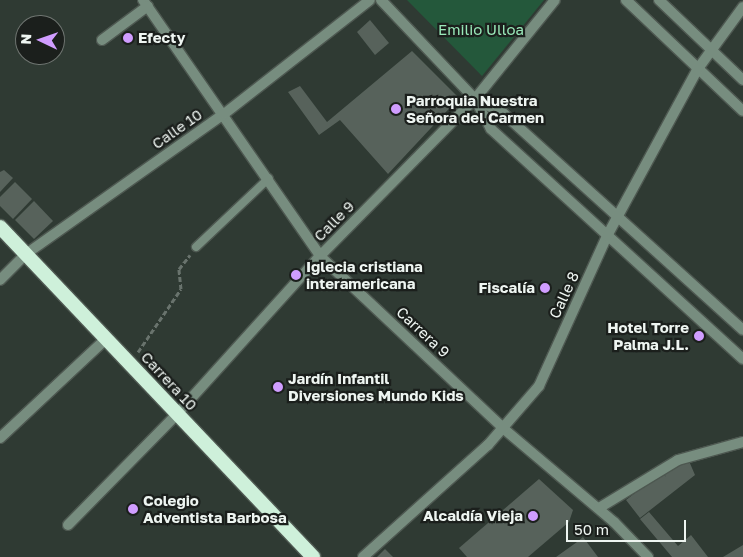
<!DOCTYPE html>
<html>
<head>
<meta charset="utf-8">
<style>
  body { margin:0 }
  #map { position:relative; width:743px; height:557px; overflow:hidden; background:#2f3a33; font-family:"Golos Text",sans-serif }
  div>[style] { position:absolute }
  .green>* { inset:0; background:#24583b }
  .building>* { inset:0; background:#57625b }
  .path>* { height:3px; margin-top:-1.5px; transform-origin:0; background:repeating-linear-gradient(90deg,#69736d 0 5px,transparent 0 7.5px) }
  .roads { filter:drop-shadow(1px 0 #4e5851) drop-shadow(-1px 0 #4e5851) drop-shadow(0 1px #4e5851) drop-shadow(0 -1px #4e5851) }
  .service>* { height:8px; margin:-4px; padding:0 4px; transform-origin:4px; border-radius:4px; background:#778d7f }
  .minor>* { height:10px; margin:-5px; padding:0 5px; transform-origin:5px; border-radius:5px; background:#778d7f }
  .trunk>* { height:14px; margin:-7px; padding:0 7px; transform-origin:7px; border-radius:7px; background:#cef0da }
  .dots>* { width:14px; height:14px; translate:-50% -50%; box-sizing:border-box; border:2px solid #1b1f1c; border-radius:50% }
  span { translate:-50% -50%; white-space:nowrap; text-align:center; line-height:1.15; -webkit-text-stroke:4.5px #1b1f1c; paint-order:stroke }
  .park-label { font-size:15px; color:#99e9b9 }
  .poi-label { font-size:15px; color:#eef5f1; font-weight:700 }
  .left { translate:0 -50%; text-align:left }
  .right { translate:-100% -50%; text-align:right }
  .street-label { font-size:15px; color:#eef5f1 }
  .north { position:absolute; left:15px; top:15px; width:50px; height:50px; box-sizing:border-box; background:#1b1f1c; border:1px solid #6f7571; border-radius:50%; rotate:273deg; font-size:14px; font-weight:700; line-height:20px; text-align:center; color:#eef5f1 }
  .north::after { content:''; display:block; margin:auto; width:18px; height:22px; background:#d09dff; clip-path:polygon(50% 0,100% 100%,50% 72%,0 100%) }
  .scale { position:absolute; left:566px; top:520px; width:120px; height:22px; box-sizing:border-box; border:2px solid #eef5f1; border-top:0; padding-left:6px; font-size:15px; line-height:18px; white-space:nowrap; color:#eef5f1; -webkit-text-stroke:4px #1b1f1c; paint-order:stroke }
</style>
</head>
<body>
<div id="map">
  <div class="green">
    <i style="clip-path:polygon(407px 0,544px 0,482px 76px)"></i>
  </div>
  <div class="building">
    <i style="clip-path:polygon(370px 20px,389px 43px,375px 55px,357px 32px)"></i>
    <i style="clip-path:polygon(412px 51px,459px 98px,388px 174px,340px 120px,319px 135px,288px 92px,300px 86px,327px 122px)"></i>
    <i style="clip-path:polygon(4px 170px,13px 178px,0 192px,0 172px)"></i>
    <i style="clip-path:polygon(15px 182px,32px 199px,13px 219px,0 206px,0 197px)"></i>
    <i style="clip-path:polygon(34px 201px,53px 221px,34px 239px,15px 220px)"></i>
    <i style="clip-path:polygon(689px 461px,695px 475px,640px 518px,626px 500px,662px 472px,666px 477px,663px 472px)"></i>
    <i style="clip-path:polygon(539px 479px,573px 510px,569px 522px,528px 557px,467px 557px,459px 548px)"></i>
    <i style="clip-path:polygon(649px 512px,678px 546px,691px 535px,708px 557px,672px 557px,640px 519px)"></i>
    <i style="clip-path:polygon(583px 537px,598px 557px,556px 557px,577px 542px)"></i>
    <i style="clip-path:polygon(743px 545px,743px 557px,723px 557px)"></i>
    <i style="clip-path:polygon(385px 549px,393px 557px,377px 557px)"></i>
  </div>
  <div class="path">
    <i style="left:138px;top:352px;width:76px;rotate:-55.7deg"></i>
    <i style="left:181px;top:289px;width:20px;rotate:-96deg"></i>
    <i style="left:179px;top:269px;width:18px;rotate:-52deg"></i>
  </div>
  <div class="roads">
    <div class="service">
      <i style="left:196px;top:247px;width:100px;rotate:-43.4deg"></i>
    </div>
    <div class="minor">
      <i style="left:143px;top:0;width:311px;rotate:55.3deg"></i>
      <i style="left:320px;top:256px;width:253px;rotate:43.2deg"></i>
      <i style="left:504px;top:429px;width:144px;rotate:40.2deg"></i>
      <i style="left:614px;top:522px;width:49px;rotate:45.8deg"></i>
      <i style="left:381px;top:0;width:137px;rotate:46.5deg"></i>
      <i style="left:475px;top:99px;width:34px;rotate:62deg"></i>
      <i style="left:491px;top:129px;width:341px;rotate:42.4deg"></i>
      <i style="left:626px;top:0;width:161px;rotate:43.5deg"></i>
      <i style="left:659px;top:0;width:116px;rotate:43.6deg"></i>
      <i style="left:102px;top:40px;width:57px;rotate:-36.5deg"></i>
      <i style="left:476px;top:99px;width:32px;rotate:28deg"></i>
      <i style="left:504px;top:114px;width:322px;rotate:42.1deg"></i>
      <i style="left:0;top:280px;width:37px;rotate:-45deg"></i>
      <i style="left:26px;top:254px;width:242px;rotate:-35.3deg"></i>
      <i style="left:224px;top:114px;width:185px;rotate:-38deg"></i>
      <i style="left:0;top:438px;width:146px;rotate:-43.1deg"></i>
      <i style="left:599px;top:508px;width:92px;rotate:-31.3deg"></i>
      <i style="left:678px;top:460px;width:67px;rotate:-15.5deg"></i>
      <i style="left:68px;top:525px;width:156px;rotate:-45.5deg"></i>
      <i style="left:177px;top:414px;width:213px;rotate:-47.9deg"></i>
      <i style="left:320px;top:256px;width:221px;rotate:-45.4deg"></i>
      <i style="left:475px;top:99px;width:127px;rotate:-51.1deg"></i>
      <i style="left:363px;top:557px;width:168px;rotate:-41.9deg"></i>
      <i style="left:488px;top:445px;width:78px;rotate:-49.2deg"></i>
      <i style="left:539px;top:386px;width:165px;rotate:-65.6deg"></i>
      <i style="left:607px;top:236px;width:189px;rotate:-61.5deg"></i>
      <i style="left:697px;top:70px;width:78px;rotate:-53.9deg"></i>
    </div>
    <div class="trunk">
      <i style="left:0;top:227px;width:455px;rotate:46.5deg"></i>
    </div>
  </div>
  <div class="dots">
    <i style="left:128px;top:38px;background:#d09dff"></i>
    <i style="left:396px;top:109px;background:#d09dff"></i>
    <i style="left:296px;top:275px;background:#d09dff"></i>
    <i style="left:545px;top:288px;background:#d09dff"></i>
    <i style="left:699px;top:336px;background:#d09dff"></i>
    <i style="left:278px;top:387px;background:#d09dff"></i>
    <i style="left:133px;top:509px;background:#d09dff"></i>
    <i style="left:533px;top:516px;background:#d09dff"></i>
  </div>
  <div class="park-label">
    <span style="left:481px;top:30px">Emilio Ulloa</span>
  </div>
  <div class="poi-label">
    <span class="left" style="left:138px;top:38px">Efecty</span>
    <span class="left" style="left:406px;top:109px">Parroquia Nuestra<br>Señora del Carmen</span>
    <span class="left" style="left:306px;top:275px">Iglecia cristiana<br>interamericana</span>
    <span class="right" style="left:535px;top:288px">Fiscalía</span>
    <span class="right" style="left:689px;top:336px">Hotel Torre<br>Palma J.L.</span>
    <span class="left" style="left:288px;top:387px">Jardín Infantil<br>Diversiones Mundo Kids</span>
    <span class="left" style="left:143px;top:509px">Colegio<br>Adventista Barbosa</span>
    <span class="right" style="left:523px;top:516px">Alcaldía Vieja</span>
  </div>
  <div class="street-label">
    <span style="left:177px;top:129px;rotate:-35deg">Calle 10</span>
    <span style="left:334px;top:221px;rotate:-45deg">Calle 9</span>
    <span style="left:564px;top:295px;rotate:-65deg">Calle 8</span>
    <span style="left:423px;top:332px;rotate:43deg">Carrera 9</span>
    <span style="left:169px;top:381px;rotate:47deg">Carrera 10</span>
  </div>
  <div class="north">N</div>
  <div class="scale">50 m</div>
</div>
</body>
</html>
